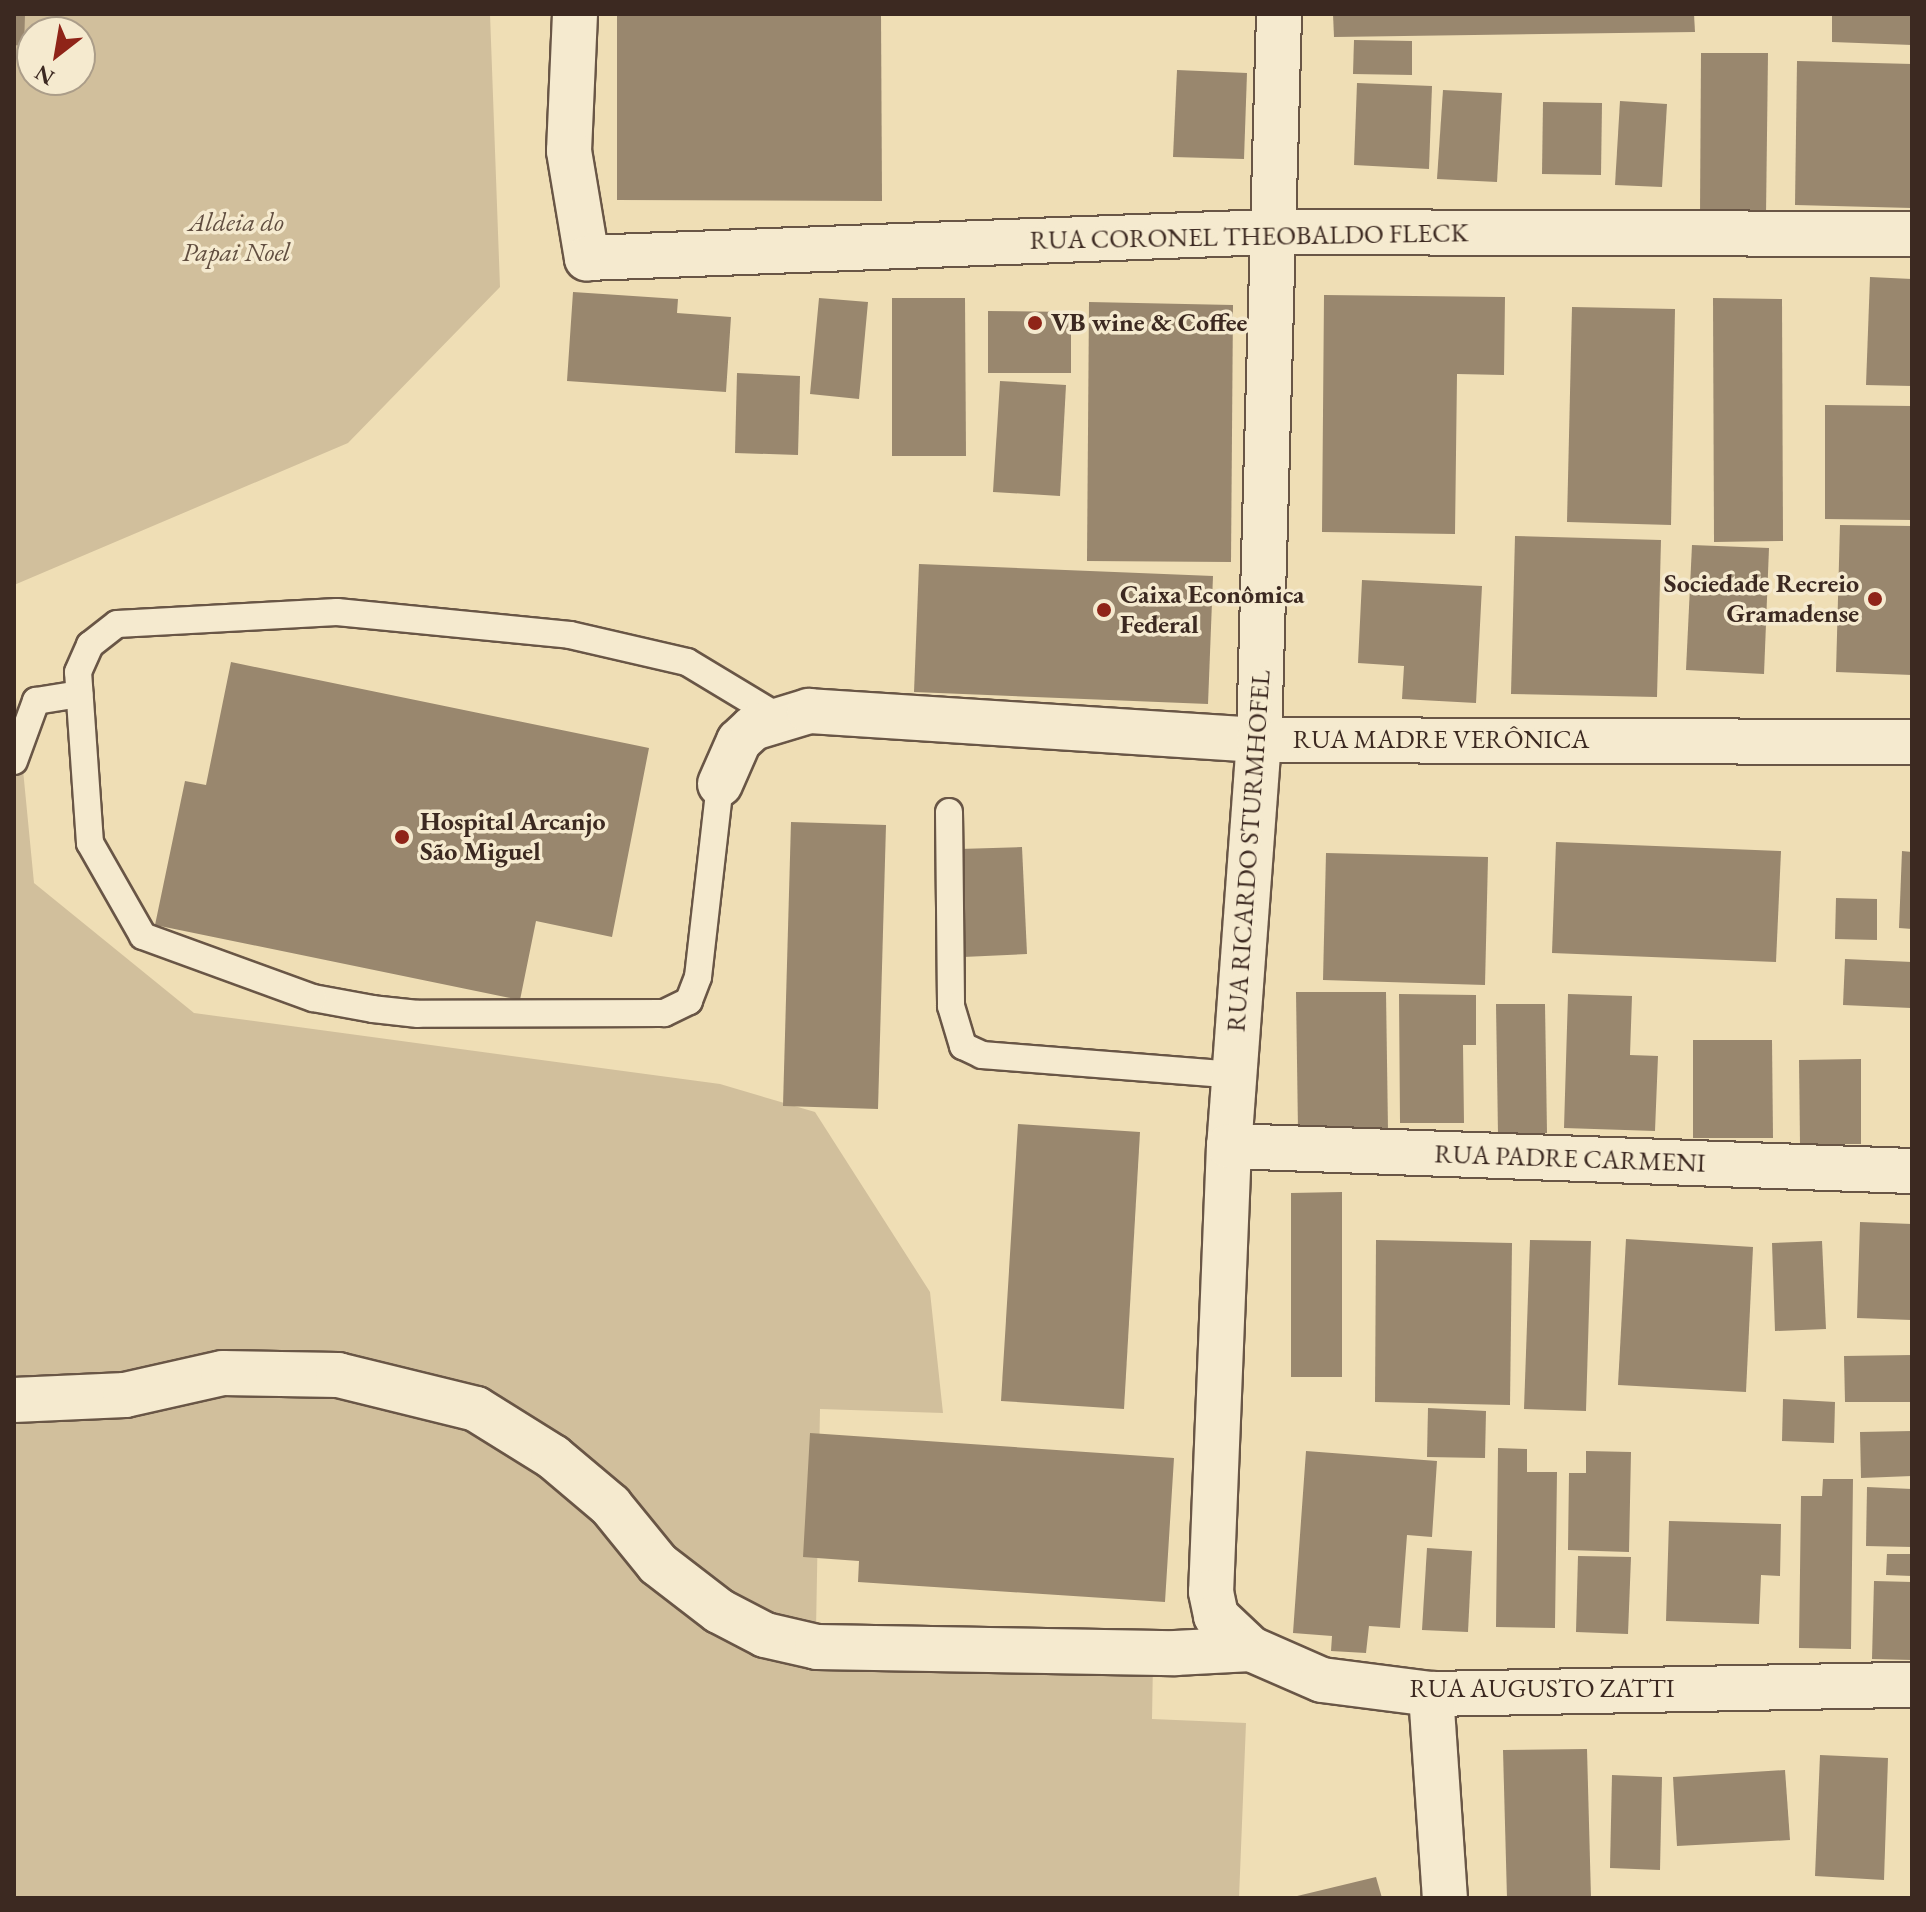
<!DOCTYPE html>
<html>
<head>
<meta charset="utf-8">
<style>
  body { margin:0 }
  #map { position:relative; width:1926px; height:1912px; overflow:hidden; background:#efdeb5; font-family:"EB Garamond",serif }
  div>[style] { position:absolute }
  .green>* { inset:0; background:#d1bf9c }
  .building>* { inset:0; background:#99876e }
  .roads { filter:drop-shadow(2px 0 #695646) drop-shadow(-2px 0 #695646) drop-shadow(0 2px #695646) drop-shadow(0 -2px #695646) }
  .lane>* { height:26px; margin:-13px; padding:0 13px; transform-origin:13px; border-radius:13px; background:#f5eacf }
  .street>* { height:44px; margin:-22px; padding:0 22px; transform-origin:22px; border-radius:22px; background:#f5eacf }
  .secondary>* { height:44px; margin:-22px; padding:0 22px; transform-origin:22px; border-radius:22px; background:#f5eacf }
  .dots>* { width:22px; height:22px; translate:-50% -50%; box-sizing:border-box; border:4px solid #f5eacf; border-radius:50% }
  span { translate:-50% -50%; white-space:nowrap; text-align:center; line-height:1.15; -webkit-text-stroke:7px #f5eacf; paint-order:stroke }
  .park-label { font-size:26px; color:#614e40; font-style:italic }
  .street-label { font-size:26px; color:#3c2921 }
  .poi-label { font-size:26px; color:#3c2921; font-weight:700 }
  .left { translate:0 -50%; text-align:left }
  .right { translate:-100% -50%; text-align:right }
  .frame { position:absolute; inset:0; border:16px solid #3c2921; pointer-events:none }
  .north { position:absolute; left:16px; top:16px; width:80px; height:80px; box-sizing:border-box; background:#f5eacf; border:2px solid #ab9d89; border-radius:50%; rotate:211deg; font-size:22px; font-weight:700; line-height:32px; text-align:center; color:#3c2921 }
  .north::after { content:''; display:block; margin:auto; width:28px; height:36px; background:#8f2418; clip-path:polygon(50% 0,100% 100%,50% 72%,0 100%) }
</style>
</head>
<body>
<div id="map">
  <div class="green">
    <i style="clip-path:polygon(evenodd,14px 14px,490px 14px,500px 287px,348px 443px,14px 585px,14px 14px,32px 32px,80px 32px,80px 80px,32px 80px,32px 32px)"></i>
    <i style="clip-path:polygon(14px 677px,34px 883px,194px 1013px,720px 1084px,815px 1112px,930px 1292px,943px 1413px,820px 1409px,816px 1631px,1153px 1662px,1152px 1719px,1246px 1723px,1239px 1898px,14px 1898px)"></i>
  </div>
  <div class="building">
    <i style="clip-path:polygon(14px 14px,25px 14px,24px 46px,14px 45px)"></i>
    <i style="clip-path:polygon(617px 14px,881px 14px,882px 201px,617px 200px)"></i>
    <i style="clip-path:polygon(1333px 14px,1694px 14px,1695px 32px,1334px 37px)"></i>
    <i style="clip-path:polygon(1832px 14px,1912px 14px,1912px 45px,1832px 42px)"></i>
    <i style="clip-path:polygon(1354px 40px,1412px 41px,1412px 75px,1353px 74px)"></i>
    <i style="clip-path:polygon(1701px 53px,1768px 53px,1766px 215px,1700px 214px)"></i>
    <i style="clip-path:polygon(1797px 61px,1912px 64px,1912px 208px,1795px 205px)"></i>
    <i style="clip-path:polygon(1177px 70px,1247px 73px,1244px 159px,1173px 157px)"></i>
    <i style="clip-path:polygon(1357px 83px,1432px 86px,1429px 169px,1354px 165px)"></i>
    <i style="clip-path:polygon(1443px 90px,1502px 93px,1497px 182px,1437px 179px)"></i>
    <i style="clip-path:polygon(1620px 101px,1667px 104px,1662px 187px,1615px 185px)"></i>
    <i style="clip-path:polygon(1543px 102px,1602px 103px,1601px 175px,1542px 174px)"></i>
    <i style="clip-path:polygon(1870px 277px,1912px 279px,1912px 386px,1866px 385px)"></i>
    <i style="clip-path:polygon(573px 292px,678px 299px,677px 313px,731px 317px,726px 392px,567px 381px)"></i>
    <i style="clip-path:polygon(1324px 295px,1505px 297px,1504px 375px,1457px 374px,1455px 534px,1322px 532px)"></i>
    <i style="clip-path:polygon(819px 298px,868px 302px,859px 399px,810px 394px)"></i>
    <i style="clip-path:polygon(892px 298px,965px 298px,966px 456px,892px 456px)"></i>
    <i style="clip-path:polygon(1713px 298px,1782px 299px,1783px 541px,1714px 542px)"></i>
    <i style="clip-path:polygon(1089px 302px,1233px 305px,1231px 562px,1087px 561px)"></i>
    <i style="clip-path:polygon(1572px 307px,1675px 309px,1671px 525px,1567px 522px)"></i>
    <i style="clip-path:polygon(988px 311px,1071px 312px,1071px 373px,988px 373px)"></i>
    <i style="clip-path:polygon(737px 373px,800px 376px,798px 455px,735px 453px)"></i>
    <i style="clip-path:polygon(1000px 381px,1066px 385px,1060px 496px,993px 492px)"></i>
    <i style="clip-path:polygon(1825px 405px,1912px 406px,1912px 520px,1825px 519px)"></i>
    <i style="clip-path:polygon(1840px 525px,1912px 526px,1912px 675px,1836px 672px)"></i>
    <i style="clip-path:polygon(1515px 536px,1661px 540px,1657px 697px,1511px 694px)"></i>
    <i style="clip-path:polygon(1692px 545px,1769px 548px,1764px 674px,1686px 670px)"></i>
    <i style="clip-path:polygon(919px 564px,1213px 576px,1208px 704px,914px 692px)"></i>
    <i style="clip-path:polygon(1362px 580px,1482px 586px,1476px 703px,1402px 699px,1404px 666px,1358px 663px)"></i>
    <i style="clip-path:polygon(231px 662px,649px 748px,612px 937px,536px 921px,520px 1000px,155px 925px,185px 781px,206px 785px)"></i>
    <i style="clip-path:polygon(791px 822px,886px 825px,878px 1109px,783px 1106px)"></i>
    <i style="clip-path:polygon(1556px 842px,1781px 851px,1776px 962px,1552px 953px)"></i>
    <i style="clip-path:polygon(1022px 847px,1027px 954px,963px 957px,959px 849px)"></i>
    <i style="clip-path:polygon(1902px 851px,1912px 852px,1912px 929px,1899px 928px)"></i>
    <i style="clip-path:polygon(1326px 853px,1488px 857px,1485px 985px,1323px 980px)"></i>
    <i style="clip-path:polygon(1836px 898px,1877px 899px,1877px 940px,1835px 939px)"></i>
    <i style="clip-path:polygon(1845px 959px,1912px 962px,1911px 1008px,1843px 1005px)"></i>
    <i style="clip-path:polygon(1296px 992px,1386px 992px,1388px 1130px,1298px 1130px)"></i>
    <i style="clip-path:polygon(1399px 994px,1476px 995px,1476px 1045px,1463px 1045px,1464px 1123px,1400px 1123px)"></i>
    <i style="clip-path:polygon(1568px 994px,1632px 996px,1630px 1055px,1658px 1056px,1655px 1131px,1564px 1128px)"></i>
    <i style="clip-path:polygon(1496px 1004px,1545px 1004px,1547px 1133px,1498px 1134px)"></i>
    <i style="clip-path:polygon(1693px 1040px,1772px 1040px,1773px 1138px,1693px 1138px)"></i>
    <i style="clip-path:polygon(1861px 1059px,1861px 1144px,1800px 1144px,1799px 1060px)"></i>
    <i style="clip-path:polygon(1018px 1124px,1140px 1132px,1124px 1409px,1001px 1401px)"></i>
    <i style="clip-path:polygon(1342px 1192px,1342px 1377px,1291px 1377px,1291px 1193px)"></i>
    <i style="clip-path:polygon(1860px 1222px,1912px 1224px,1911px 1320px,1857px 1318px)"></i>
    <i style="clip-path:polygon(1626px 1239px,1753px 1247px,1746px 1392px,1618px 1385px)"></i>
    <i style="clip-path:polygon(1376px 1240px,1512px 1243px,1510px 1405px,1375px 1402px)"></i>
    <i style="clip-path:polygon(1530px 1240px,1591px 1241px,1586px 1411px,1524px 1409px)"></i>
    <i style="clip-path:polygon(1822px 1241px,1826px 1329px,1775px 1331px,1772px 1243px)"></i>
    <i style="clip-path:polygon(1912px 1355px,1912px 1402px,1845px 1402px,1844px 1356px)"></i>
    <i style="clip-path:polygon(1783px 1399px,1835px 1402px,1834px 1443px,1782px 1441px)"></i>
    <i style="clip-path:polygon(1428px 1408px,1486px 1411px,1485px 1458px,1427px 1457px)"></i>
    <i style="clip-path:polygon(1912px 1431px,1912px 1476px,1861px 1478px,1860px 1432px)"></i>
    <i style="clip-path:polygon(810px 1433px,1174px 1458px,1165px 1602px,858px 1582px,859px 1561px,803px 1557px)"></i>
    <i style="clip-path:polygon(1498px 1448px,1527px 1449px,1527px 1472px,1557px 1472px,1555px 1628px,1496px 1627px)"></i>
    <i style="clip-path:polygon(1306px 1451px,1437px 1461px,1432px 1537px,1407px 1535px,1400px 1628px,1369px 1626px,1366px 1653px,1331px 1651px,1332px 1636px,1293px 1633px)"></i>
    <i style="clip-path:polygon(1586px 1451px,1631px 1452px,1629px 1552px,1568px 1550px,1569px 1473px,1586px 1473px)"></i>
    <i style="clip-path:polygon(1823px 1479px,1853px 1479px,1851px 1649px,1799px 1648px,1801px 1496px,1822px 1496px)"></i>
    <i style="clip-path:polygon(1867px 1487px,1912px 1489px,1912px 1547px,1866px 1546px)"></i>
    <i style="clip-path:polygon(1669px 1521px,1781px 1524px,1780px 1576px,1761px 1575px,1759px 1624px,1666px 1621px)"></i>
    <i style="clip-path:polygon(1427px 1548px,1472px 1551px,1468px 1632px,1422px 1630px)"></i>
    <i style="clip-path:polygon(1887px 1554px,1912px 1554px,1912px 1576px,1886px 1575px)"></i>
    <i style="clip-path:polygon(1578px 1556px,1631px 1557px,1628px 1634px,1576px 1632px)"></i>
    <i style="clip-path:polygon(1874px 1581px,1912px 1582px,1912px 1660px,1872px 1659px)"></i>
    <i style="clip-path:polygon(1587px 1749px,1591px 1898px,1507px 1898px,1503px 1750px)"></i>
    <i style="clip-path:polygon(1820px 1755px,1888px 1758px,1884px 1880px,1815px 1876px)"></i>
    <i style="clip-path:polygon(1785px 1770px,1790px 1840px,1677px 1846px,1673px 1777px)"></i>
    <i style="clip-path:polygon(1612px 1775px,1662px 1777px,1660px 1870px,1610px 1868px)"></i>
    <i style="clip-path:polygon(1376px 1877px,1382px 1898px,1293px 1898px,1293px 1897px)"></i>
  </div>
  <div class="roads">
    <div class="lane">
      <i style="left:14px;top:761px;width:64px;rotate:-69.9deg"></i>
      <i style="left:36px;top:701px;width:44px;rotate:-9.2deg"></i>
      <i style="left:720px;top:784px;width:194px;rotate:96.5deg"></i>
      <i style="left:698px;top:977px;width:26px;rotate:111deg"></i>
      <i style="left:689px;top:1001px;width:28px;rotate:154deg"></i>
      <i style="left:664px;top:1013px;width:246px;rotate:179.8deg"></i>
      <i style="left:418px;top:1014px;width:45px;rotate:-173.7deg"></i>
      <i style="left:373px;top:1009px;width:61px;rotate:-169.6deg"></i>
      <i style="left:313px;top:998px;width:181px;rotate:-160deg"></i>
      <i style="left:143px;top:936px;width:107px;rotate:-119.7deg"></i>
      <i style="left:90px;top:843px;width:171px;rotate:-94deg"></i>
      <i style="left:78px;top:672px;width:30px;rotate:-66deg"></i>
      <i style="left:90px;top:645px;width:34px;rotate:-38deg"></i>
      <i style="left:117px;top:624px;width:220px;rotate:-3.1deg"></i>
      <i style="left:337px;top:612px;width:234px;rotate:5.6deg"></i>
      <i style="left:570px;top:635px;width:120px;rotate:13deg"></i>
      <i style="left:687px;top:662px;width:106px;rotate:31.1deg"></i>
      <i style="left:949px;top:812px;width:194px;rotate:89.4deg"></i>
      <i style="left:951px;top:1006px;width:42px;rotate:73.3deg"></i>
      <i style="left:963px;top:1046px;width:21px;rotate:25deg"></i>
      <i style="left:982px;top:1055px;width:253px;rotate:4.5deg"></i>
    </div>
    <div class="street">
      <i style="left:575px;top:14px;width:137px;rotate:92.5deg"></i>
      <i style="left:569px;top:151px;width:109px;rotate:80.5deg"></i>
      <i style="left:587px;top:258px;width:682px;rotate:-2.18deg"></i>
      <i style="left:1269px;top:232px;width:643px;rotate:0.18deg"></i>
      <i style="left:1259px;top:740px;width:407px;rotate:94.2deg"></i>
      <i style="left:1229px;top:1146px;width:446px;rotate:92.3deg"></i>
      <i style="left:1211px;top:1592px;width:25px;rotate:78deg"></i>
      <i style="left:1216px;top:1616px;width:48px;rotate:43.3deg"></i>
      <i style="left:1251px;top:1649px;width:77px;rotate:23.6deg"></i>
      <i style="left:1322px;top:1680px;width:110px;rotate:7.3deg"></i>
      <i style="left:1431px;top:1694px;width:481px;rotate:-1.1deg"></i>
      <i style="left:1229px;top:1146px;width:683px;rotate:2.1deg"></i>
      <i style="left:14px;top:1400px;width:111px;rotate:-2.6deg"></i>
      <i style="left:125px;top:1395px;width:100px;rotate:-12.7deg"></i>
      <i style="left:223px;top:1373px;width:115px;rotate:1deg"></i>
      <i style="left:338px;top:1375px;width:142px;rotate:13.8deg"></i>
      <i style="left:476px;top:1409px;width:91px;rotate:31.9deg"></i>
      <i style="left:553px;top:1457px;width:75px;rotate:40.1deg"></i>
      <i style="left:610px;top:1505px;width:76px;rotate:50.9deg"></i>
      <i style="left:658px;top:1564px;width:77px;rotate:37.6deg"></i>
      <i style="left:719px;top:1611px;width:52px;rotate:27.6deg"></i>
      <i style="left:765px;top:1635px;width:53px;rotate:13deg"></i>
      <i style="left:817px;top:1647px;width:358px;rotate:1deg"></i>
      <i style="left:1175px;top:1653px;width:76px;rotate:-3deg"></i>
      <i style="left:1431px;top:1694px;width:204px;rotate:86.1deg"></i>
    </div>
    <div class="secondary">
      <i style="left:1259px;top:740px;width:726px;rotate:-88.42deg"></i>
      <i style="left:720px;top:784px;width:47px;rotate:-66.2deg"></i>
      <i style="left:739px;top:741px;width:19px;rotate:-43deg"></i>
      <i style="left:753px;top:728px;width:59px;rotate:-16.9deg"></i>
      <i style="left:809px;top:711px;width:451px;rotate:3.7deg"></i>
      <i style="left:1259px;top:740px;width:653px;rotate:0.18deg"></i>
    </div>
  </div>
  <div class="dots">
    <i style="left:1035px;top:323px;background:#8f2418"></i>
    <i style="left:1875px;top:599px;background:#8f2418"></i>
    <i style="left:1104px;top:610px;background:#8f2418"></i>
    <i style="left:402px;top:837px;background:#8f2418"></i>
  </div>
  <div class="park-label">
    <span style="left:236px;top:238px">Aldeia do<br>Papai Noel</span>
  </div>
  <div class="street-label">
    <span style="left:1249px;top:237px;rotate:-1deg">RUA CORONEL THEOBALDO FLECK</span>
    <span style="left:1441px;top:740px">RUA MADRE VERÔNICA</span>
    <span style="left:1249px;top:851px;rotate:-86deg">RUA RICARDO STURMHOFEL</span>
    <span style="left:1570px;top:1159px;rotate:2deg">RUA PADRE CARMENI</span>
    <span style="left:1542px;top:1689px">RUA AUGUSTO ZATTI</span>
  </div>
  <div class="poi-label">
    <span class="left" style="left:1051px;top:323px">VB wine &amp; Coffee</span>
    <span class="right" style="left:1859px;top:599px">Sociedade Recreio<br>Gramadense</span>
    <span class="left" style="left:1120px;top:610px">Caixa Econômica<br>Federal</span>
    <span class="left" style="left:420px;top:837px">Hospital Arcanjo<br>São Miguel</span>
  </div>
  <div class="frame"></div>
  <div class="north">N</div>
</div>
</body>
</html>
